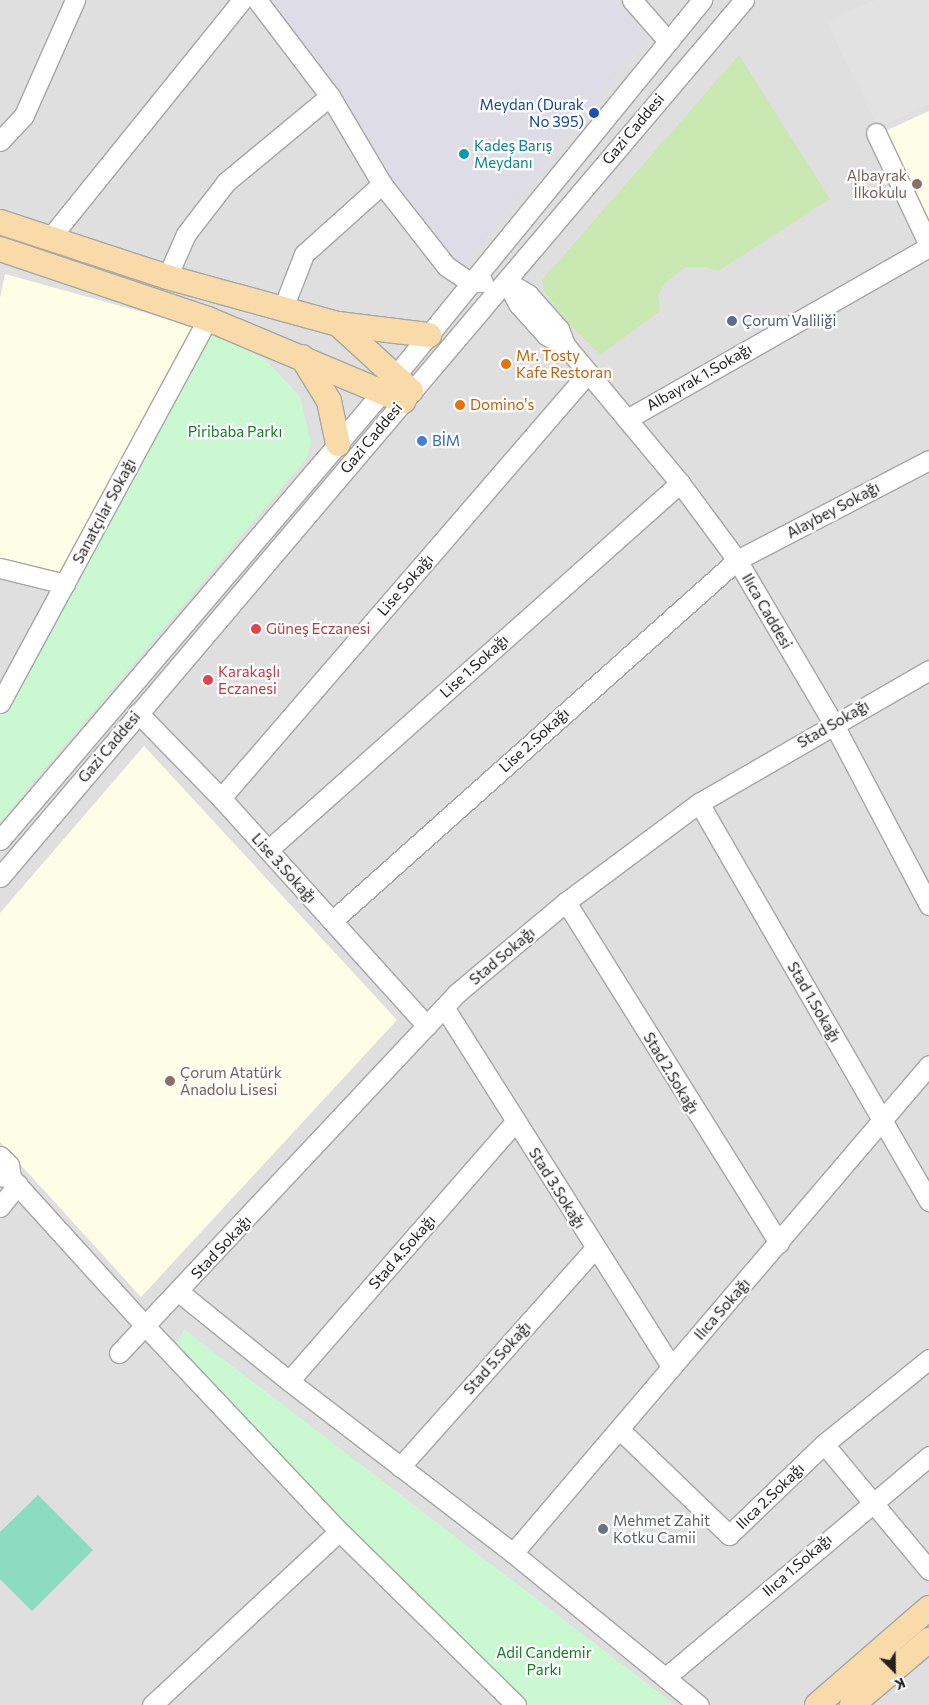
<!DOCTYPE html>
<html>
<head>
<meta charset="utf-8">
<style>
  body { margin:0 }
  #map { position:relative; width:929px; height:1705px; overflow:hidden; background:#f1efe9; font-family:Commissioner,sans-serif }
  div>[style] { position:absolute }
  .residential>* { inset:0; background:#e0dfdf }
  .education>* { inset:0; background:#fcfee6 }
  .grass>* { inset:0; background:#c9e8b2 }
  .park>* { inset:0; background:#caf8d1 }
  .pitch>* { inset:0; background:#8cdcc2 }
  .parking>* { inset:0; background:#e2e2e2 }
  .plaza>* { inset:0; background:#dedde7 }
  .roads { filter:drop-shadow(1px 0 #a6a6a6) drop-shadow(-1px 0 #a6a6a6) drop-shadow(0 1px #a6a6a6) drop-shadow(0 -1px #a6a6a6) }
  .minor>* { height:19px; margin:-9.5px; padding:0 9.5px; transform-origin:9.5px; border-radius:9.5px; background:#fff }
  .major>* { height:24px; margin:-12px; padding:0 12px; transform-origin:12px; border-radius:12px; background:#f8dba8 }
  .dots>* { width:14px; height:14px; translate:-50% -50%; box-sizing:border-box; border:2px solid #fff; border-radius:50% }
  span { translate:-50% -50%; white-space:nowrap; text-align:center; line-height:1.15; -webkit-text-stroke:4.5px #fff; paint-order:stroke }
  .transit-label { font-size:15px; color:#164399 }
  .right { translate:-100% -50%; text-align:right }
  .street-label { font-size:15px; color:#222 }
  .culture-label { font-size:15px; color:#0d838f }
  .left { translate:0 -50%; text-align:left }
  .education-label { font-size:15px; color:#785e54 }
  .service-label { font-size:15px; color:#4e5e75 }
  .food-label { font-size:15px; color:#c56008 }
  .park-label { font-size:15px; color:#117e22 }
  .shop-label { font-size:15px; color:#366cbe }
  .health-label { font-size:15px; color:#be3a42 }
  .worship-label { font-size:15px; color:#5b616d }
  .north { position:absolute; left:869px; top:1645px; width:50px; height:50px; -webkit-text-stroke:4px #fff; paint-order:stroke; rotate:157deg; font-size:14px; font-weight:700; line-height:20px; text-align:center; color:#222 }
  .north::after { content:''; display:block; margin:auto; width:18px; height:22px; background:#222; clip-path:polygon(50% 0,100% 100%,50% 72%,0 100%) }
</style>
</head>
<body>
<div id="map">
  <div class="residential">
    <i style="clip-path:polygon(0 0,929px 0,929px 1705px,0 1705px)"></i>
  </div>
  <div class="education">
    <i style="clip-path:polygon(929px 111px,929px 236px,883px 132px)"></i>
    <i style="clip-path:polygon(5px 274px,196px 327px,63px 579px,0 564px,0 298px)"></i>
    <i style="clip-path:polygon(144px 746px,397px 1020px,141px 1297px,0 1142px,0 913px)"></i>
  </div>
  <div class="grass">
    <i style="clip-path:polygon(739px 55px,830px 199px,718px 271px,706px 267px,685px 267px,665px 283px,658px 296px,660px 311px,600px 355px,568px 323px,544px 291px,542px 280px)"></i>
  </div>
  <div class="park">
    <i style="clip-path:polygon(208px 331px,265px 359px,300px 397px,311px 442px,307px 458px,0 822px,0 715px)"></i>
    <i style="clip-path:polygon(184px 1329px,675px 1705px,525px 1705px,174px 1348px)"></i>
  </div>
  <div class="pitch">
    <i style="clip-path:polygon(38px 1495px,93px 1550px,32px 1611px,0 1579px,0 1532px)"></i>
  </div>
  <div class="parking">
    <i style="clip-path:polygon(875px 0,929px 0,929px 104px,878px 128px,827px 22px)"></i>
  </div>
  <div class="plaza">
    <i style="clip-path:polygon(267px 0,615px 0,647px 36px,466px 262px,457px 263px,443px 252px,393px 184px,334px 87px)"></i>
  </div>
  <div class="roads">
    <div class="minor">
      <i style="left:257px;top:0;width:121px;rotate:52.8deg"></i>
      <i style="left:330px;top:96px;width:102px;rotate:59.4deg"></i>
      <i style="left:382px;top:184px;width:104px;rotate:52deg"></i>
      <i style="left:446px;top:266px;width:29px;rotate:34deg"></i>
      <i style="left:470px;top:282px;width:13px"></i>
      <i style="left:632px;top:0;width:55px;rotate:48.7deg"></i>
      <i style="left:876px;top:133px;width:124px;rotate:64.7deg"></i>
      <i style="left:0;top:141px;width:35px;rotate:-47deg"></i>
      <i style="left:24px;top:115px;width:126px;rotate:-66.1deg"></i>
      <i style="left:50px;top:238px;width:306px;rotate:-51.1deg"></i>
      <i style="left:167px;top:277px;width:47px;rotate:-66.2deg"></i>
      <i style="left:186px;top:234px;width:66px;rotate:-52.4deg"></i>
      <i style="left:226px;top:182px;width:135px;rotate:-39.6deg"></i>
      <i style="left:506px;top:281px;width:26px;rotate:31deg"></i>
      <i style="left:528px;top:294px;width:47px;rotate:48.5deg"></i>
      <i style="left:559px;top:329px;width:17px;rotate:69deg"></i>
      <i style="left:565px;top:345px;width:180px;rotate:50.2deg"></i>
      <i style="left:680px;top:483px;width:96px;rotate:53.5deg"></i>
      <i style="left:737px;top:560px;width:189px;rotate:59.5deg"></i>
      <i style="left:833px;top:723px;width:206px;rotate:62.2deg"></i>
      <i style="left:506px;top:281px;width:27px;rotate:62deg"></i>
      <i style="left:519px;top:305px;width:40px;rotate:48deg"></i>
      <i style="left:546px;top:335px;width:21px;rotate:28deg"></i>
      <i style="left:283px;top:308px;width:58px;rotate:-68.7deg"></i>
      <i style="left:304px;top:254px;width:105px;rotate:-41.9deg"></i>
      <i style="left:627px;top:419px;width:348px;rotate:-29.7deg"></i>
      <i style="left:0;top:568px;width:67px;rotate:13.8deg"></i>
      <i style="left:0;top:703px;width:437px;rotate:-61.6deg"></i>
      <i style="left:138px;top:713px;width:119px;rotate:45.7deg"></i>
      <i style="left:221px;top:798px;width:307px;rotate:47.9deg"></i>
      <i style="left:221px;top:798px;width:562px;rotate:-49.19deg"></i>
      <i style="left:699px;top:803px;width:460px;rotate:60deg"></i>
      <i style="left:0;top:840px;width:590px;rotate:-49.54deg"></i>
      <i style="left:383px;top:391px;width:505px;rotate:-50.79deg"></i>
      <i style="left:268px;top:850px;width:552px;rotate:-41.69deg"></i>
      <i style="left:0;top:877px;width:1150px;rotate:-49.69deg"></i>
      <i style="left:566px;top:902px;width:402px;rotate:58deg"></i>
      <i style="left:332px;top:921px;width:543px;rotate:-41.71deg"></i>
      <i style="left:737px;top:560px;width:216px;rotate:-27.5deg"></i>
      <i style="left:444px;top:1007px;width:426px;rotate:57.7deg"></i>
      <i style="left:0;top:1156px;width:13px;rotate:45deg"></i>
      <i style="left:9px;top:1165px;width:13px;rotate:81deg"></i>
      <i style="left:11px;top:1178px;width:11px;rotate:-170deg"></i>
      <i style="left:11px;top:1178px;width:201px;rotate:47.8deg"></i>
      <i style="left:146px;top:1327px;width:281px;rotate:46.6deg"></i>
      <i style="left:339px;top:1531px;width:248px;rotate:44.5deg"></i>
      <i style="left:0;top:1207px;width:29px;rotate:-52deg"></i>
      <i style="left:179px;top:1292px;width:141px;rotate:39deg"></i>
      <i style="left:289px;top:1381px;width:282px;rotate:37.5deg"></i>
      <i style="left:513px;top:1553px;width:240px;rotate:39.3deg"></i>
      <i style="left:119px;top:1353px;width:494px;rotate:-46.8deg"></i>
      <i style="left:457px;top:993px;width:142px;rotate:-39.9deg"></i>
      <i style="left:566px;top:902px;width:166px;rotate:-36.7deg"></i>
      <i style="left:699px;top:803px;width:266px;rotate:-30deg"></i>
      <i style="left:289px;top:1381px;width:344px;rotate:-48.9deg"></i>
      <i style="left:619px;top:1429px;width:153px;rotate:43.9deg"></i>
      <i style="left:729px;top:1535px;width:132px;rotate:-43.8deg"></i>
      <i style="left:824px;top:1444px;width:135px;rotate:-39deg"></i>
      <i style="left:824px;top:1444px;width:164px;rotate:50.2deg"></i>
      <i style="left:400px;top:1467px;width:293px;rotate:-48.3deg"></i>
      <i style="left:513px;top:1553px;width:641px;rotate:-49.55deg"></i>
      <i style="left:666px;top:1677px;width:344px;rotate:-40deg"></i>
      <i style="left:152px;top:1705px;width:255px;rotate:-42.9deg"></i>
    </div>
    <div class="major">
      <i style="left:0;top:222px;width:176px;rotate:18.2deg"></i>
      <i style="left:167px;top:277px;width:177px;rotate:15.4deg"></i>
      <i style="left:338px;top:324px;width:92px;rotate:6.9deg"></i>
      <i style="left:0;top:249px;width:219px;rotate:18.6deg"></i>
      <i style="left:208px;top:319px;width:212px;rotate:22.8deg"></i>
      <i style="left:338px;top:324px;width:99px;rotate:42.5deg"></i>
      <i style="left:302px;top:357px;width:52px;rotate:58.5deg"></i>
      <i style="left:329px;top:401px;width:44px;rotate:78.2deg"></i>
      <i style="left:817px;top:1705px;width:148px;rotate:-40.9deg"></i>
      <i style="left:852px;top:1705px;width:101px;rotate:-40.2deg"></i>
    </div>
  </div>
  <div class="dots">
    <i style="left:594px;top:113px;background:#1a4fb4"></i>
    <i style="left:464px;top:154px;background:#0f9aa8"></i>
    <i style="left:917px;top:184px;background:#8d6e63"></i>
    <i style="left:732px;top:321px;background:#5c6f8a"></i>
    <i style="left:506px;top:364px;background:#e8710a"></i>
    <i style="left:460px;top:405px;background:#e8710a"></i>
    <i style="left:422px;top:441px;background:#3f7fe0"></i>
    <i style="left:256px;top:629px;background:#e0444e"></i>
    <i style="left:208px;top:680px;background:#e0444e"></i>
    <i style="left:170px;top:1081px;background:#8d6e63"></i>
    <i style="left:603px;top:1529px;background:#6b7280"></i>
  </div>
  <div class="transit-label">
    <span class="right" style="left:584px;top:113px">Meydan (Durak<br>No 395)</span>
  </div>
  <div class="street-label">
    <span style="left:633px;top:129px;rotate:-50deg">Gazi Caddesi</span>
    <span style="left:699px;top:377px;rotate:-30deg">Albayrak 1.Sokağı</span>
    <span style="left:371px;top:438px;rotate:-50deg">Gazi Caddesi</span>
    <span style="left:833px;top:510px;rotate:-28deg">Alaybey Sokağı</span>
    <span style="left:104px;top:511px;rotate:-62deg">Sanatçılar Sokağı</span>
    <span style="left:405px;top:585px;rotate:-49deg">Lise Sokağı</span>
    <span style="left:767px;top:611px;rotate:60deg">Ilıca Caddesi</span>
    <span style="left:474px;top:666px;rotate:-42deg">Lise 1.Sokağı</span>
    <span style="left:833px;top:724px;rotate:-30deg">Stad Sokağı</span>
    <span style="left:534px;top:740px;rotate:-42deg">Lise 2.Sokağı</span>
    <span style="left:109px;top:747px;rotate:-50deg">Gazi Caddesi</span>
    <span style="left:284px;top:868px;rotate:48deg">Lise 3.Sokağı</span>
    <span style="left:502px;top:956px;rotate:-40deg">Stad Sokağı</span>
    <span style="left:814px;top:1002px;rotate:60deg">Stad 1.Sokağı</span>
    <span style="left:671px;top:1073px;rotate:59deg">Stad 2.Sokağı</span>
    <span style="left:557px;top:1188px;rotate:58deg">Stad 3.Sokağı</span>
    <span style="left:221px;top:1247px;rotate:-47deg">Stad Sokağı</span>
    <span style="left:402px;top:1252px;rotate:-49deg">Stad 4.Sokağı</span>
    <span style="left:722px;top:1309px;rotate:-49deg">Ilıca Sokağı</span>
    <span style="left:497px;top:1358px;rotate:-48deg">Stad 5.Sokağı</span>
    <span style="left:770px;top:1496px;rotate:-44deg">Ilıca 2.Sokağı</span>
    <span style="left:797px;top:1565px;rotate:-41deg">Ilıca 1.Sokağı</span>
  </div>
  <div class="culture-label">
    <span class="left" style="left:474px;top:154px">Kadeş Barış<br>Meydanı</span>
  </div>
  <div class="education-label">
    <span class="right" style="left:907px;top:184px">Albayrak<br>İlkokulu</span>
    <span class="left" style="left:180px;top:1081px">Çorum Atatürk<br>Anadolu Lisesi</span>
  </div>
  <div class="service-label">
    <span class="left" style="left:742px;top:321px">Çorum Valiliği</span>
  </div>
  <div class="food-label">
    <span class="left" style="left:516px;top:364px">Mr. Tosty<br>Kafe Restoran</span>
    <span class="left" style="left:470px;top:405px">Domino's</span>
  </div>
  <div class="park-label">
    <span style="left:235px;top:432px">Piribaba Parkı</span>
    <span style="left:544px;top:1661px">Adil Candemir<br>Parkı</span>
  </div>
  <div class="shop-label">
    <span class="left" style="left:432px;top:441px">BİM</span>
  </div>
  <div class="health-label">
    <span class="left" style="left:266px;top:629px">Güneş Eczanesi</span>
    <span class="left" style="left:218px;top:680px">Karakaşlı<br>Eczanesi</span>
  </div>
  <div class="worship-label">
    <span class="left" style="left:613px;top:1529px">Mehmet Zahit<br>Kotku Camii</span>
  </div>
  <div class="north">K</div>
</div>
</body>
</html>
